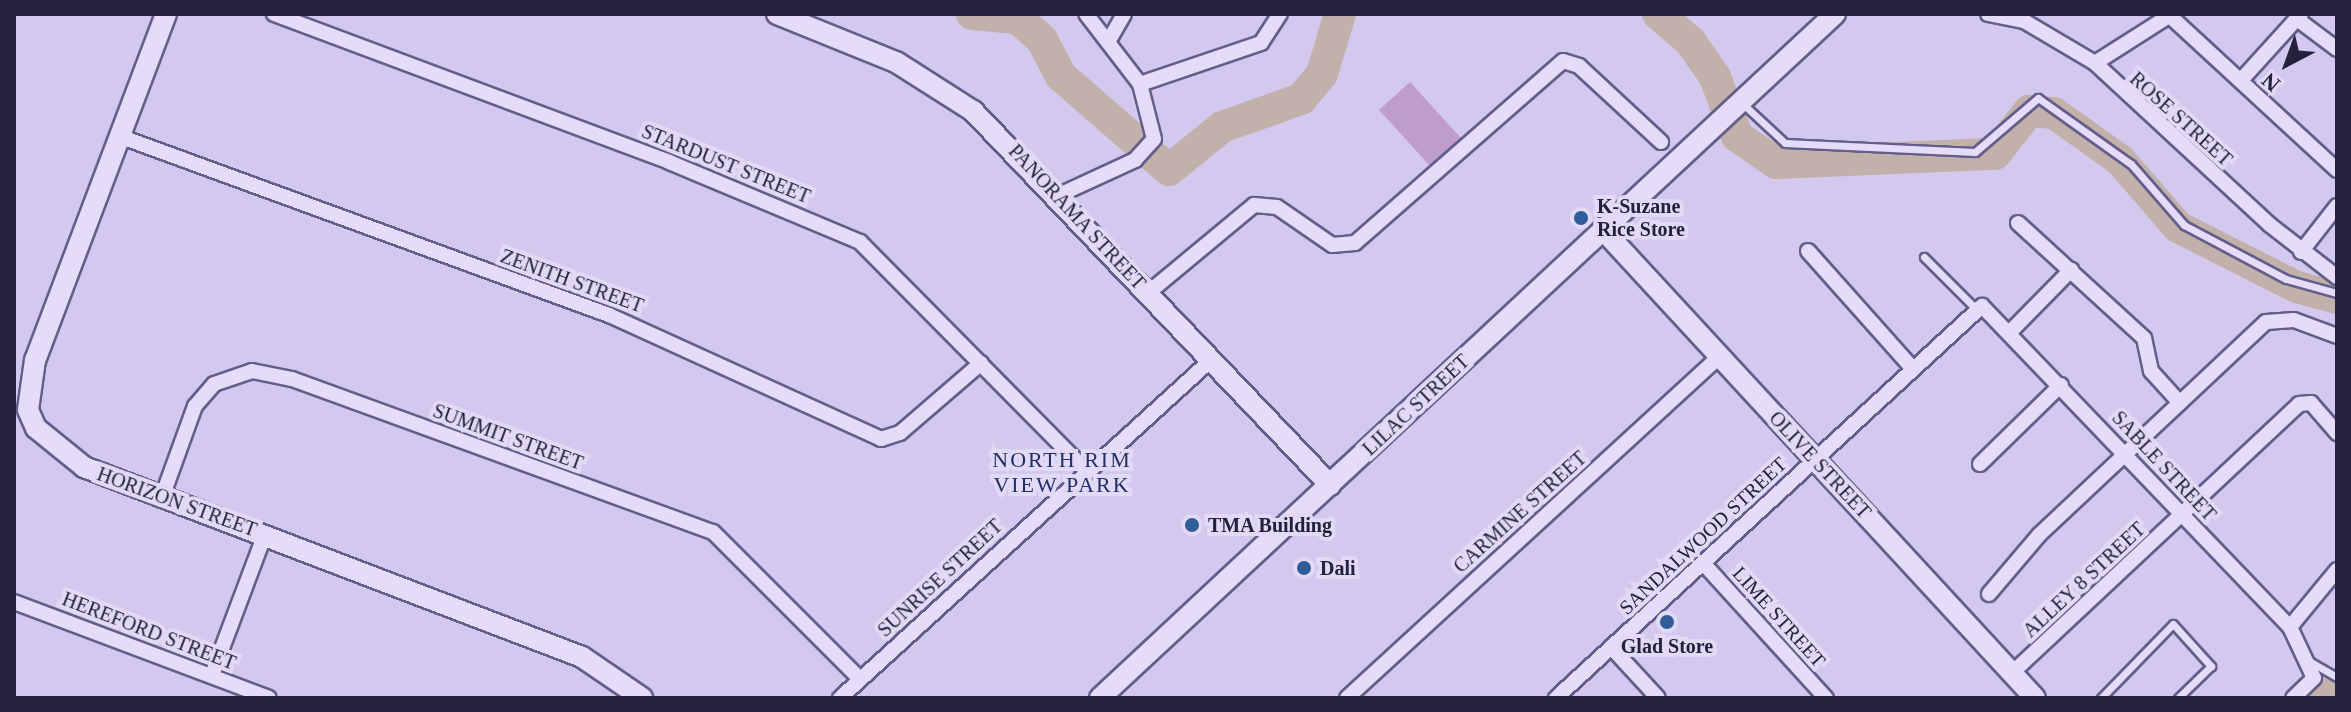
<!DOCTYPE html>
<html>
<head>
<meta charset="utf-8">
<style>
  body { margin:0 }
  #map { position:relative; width:2351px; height:712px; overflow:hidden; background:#d3c9ee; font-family:"Times New Roman",serif }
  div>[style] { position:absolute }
  .green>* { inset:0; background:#be9dcc }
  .river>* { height:32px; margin:-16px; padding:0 16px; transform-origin:16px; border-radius:16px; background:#c2b1aa }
  .roads { filter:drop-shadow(2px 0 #635e8a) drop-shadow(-2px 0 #635e8a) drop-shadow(0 2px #635e8a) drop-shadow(0 -2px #635e8a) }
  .lane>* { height:7px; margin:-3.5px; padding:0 3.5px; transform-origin:3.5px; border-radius:3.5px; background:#e4dcf8 }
  .street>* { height:14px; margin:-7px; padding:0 7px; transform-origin:7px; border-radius:7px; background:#e4dcf8 }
  .secondary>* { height:20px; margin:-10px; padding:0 10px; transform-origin:10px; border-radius:10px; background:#e4dcf8 }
  .dots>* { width:22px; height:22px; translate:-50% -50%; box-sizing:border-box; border:4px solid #e1d9f5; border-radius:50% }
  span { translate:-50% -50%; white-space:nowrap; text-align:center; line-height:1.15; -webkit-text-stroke:8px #e1d9f5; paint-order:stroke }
  .street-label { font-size:20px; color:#23213b }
  .poi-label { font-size:20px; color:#23213b; font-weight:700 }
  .left { translate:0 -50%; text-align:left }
  .neighbourhood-label { font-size:22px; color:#223066; letter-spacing:2px }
  .frame { position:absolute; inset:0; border:16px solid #23213b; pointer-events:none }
  .north { position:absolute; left:2247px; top:24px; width:80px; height:80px; -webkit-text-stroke:6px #e1d9f5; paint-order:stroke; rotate:221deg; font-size:22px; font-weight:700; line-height:32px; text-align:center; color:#23213b }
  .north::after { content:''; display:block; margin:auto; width:28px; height:36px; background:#23213b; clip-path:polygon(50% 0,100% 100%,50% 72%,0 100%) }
</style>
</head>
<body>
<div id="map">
  <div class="green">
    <i style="clip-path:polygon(1410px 82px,1461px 138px,1430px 166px,1379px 110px)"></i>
  </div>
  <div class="river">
    <i style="left:972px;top:14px;width:45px;rotate:5.1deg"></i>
    <i style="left:1017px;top:18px;width:33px;rotate:41deg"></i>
    <i style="left:1042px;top:40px;width:41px;rotate:62.2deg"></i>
    <i style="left:1061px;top:76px;width:143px;rotate:41deg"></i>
    <i style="left:1169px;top:170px;width:68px;rotate:-39.1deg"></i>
    <i style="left:1222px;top:127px;width:84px;rotate:-19.5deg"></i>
    <i style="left:1301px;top:99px;width:33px;rotate:-50deg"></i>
    <i style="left:1322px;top:74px;width:63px;rotate:-73.3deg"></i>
    <i style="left:1658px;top:14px;width:42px;rotate:40.2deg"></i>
    <i style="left:1690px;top:41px;width:44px;rotate:55.2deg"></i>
    <i style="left:1715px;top:77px;width:63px;rotate:69.6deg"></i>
    <i style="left:1737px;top:136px;width:47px;rotate:34.7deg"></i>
    <i style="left:1776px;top:163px;width:219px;rotate:-2.4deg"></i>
    <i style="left:1995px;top:154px;width:55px;rotate:-51.7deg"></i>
    <i style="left:2029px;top:111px;width:25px;rotate:5deg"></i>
    <i style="left:2054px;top:113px;width:81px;rotate:35.5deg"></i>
    <i style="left:2120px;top:160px;width:89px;rotate:49.1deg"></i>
    <i style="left:2178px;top:227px;width:133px;rotate:26.8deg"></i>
    <i style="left:2297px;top:287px;width:41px;rotate:15.4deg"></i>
    <i style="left:2323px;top:698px;width:18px;rotate:-49deg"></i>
  </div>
  <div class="roads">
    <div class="lane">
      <i style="left:1743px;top:104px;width:57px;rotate:42.9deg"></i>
      <i style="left:1785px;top:143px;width:190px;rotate:2.7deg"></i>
      <i style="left:1975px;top:152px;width:83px;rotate:-40.6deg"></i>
      <i style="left:2038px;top:98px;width:114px;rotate:35.4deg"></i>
      <i style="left:2131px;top:164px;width:81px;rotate:49deg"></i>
      <i style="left:2184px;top:225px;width:115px;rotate:27.9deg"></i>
      <i style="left:2286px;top:279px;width:53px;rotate:15.4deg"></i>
      <i style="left:1924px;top:257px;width:75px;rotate:45deg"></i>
      <i style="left:2309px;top:661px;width:32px;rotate:30deg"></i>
      <i style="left:2101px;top:698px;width:103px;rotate:-45.8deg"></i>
      <i style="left:2173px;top:624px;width:57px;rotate:47.9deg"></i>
      <i style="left:2211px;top:666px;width:46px;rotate:135.9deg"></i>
    </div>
    <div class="street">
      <i style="left:274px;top:14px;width:422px;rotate:20.5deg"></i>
      <i style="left:669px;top:162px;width:207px;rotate:22.7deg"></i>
      <i style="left:860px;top:242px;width:321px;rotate:45.3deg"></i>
      <i style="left:1988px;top:14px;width:37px;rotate:11deg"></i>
      <i style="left:2024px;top:21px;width:82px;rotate:30.6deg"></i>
      <i style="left:2095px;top:63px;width:238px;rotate:42.8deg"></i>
      <i style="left:2270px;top:225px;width:85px;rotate:37.8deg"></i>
      <i style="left:2170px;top:16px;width:227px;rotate:42.7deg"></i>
      <i style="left:2297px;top:19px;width:50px;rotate:36.9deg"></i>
      <i style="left:1108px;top:42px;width:32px;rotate:-60deg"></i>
      <i style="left:2095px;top:63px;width:91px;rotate:-32.5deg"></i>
      <i style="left:2243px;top:78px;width:86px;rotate:-47.8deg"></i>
      <i style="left:1140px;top:84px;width:128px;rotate:-18.7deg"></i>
      <i style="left:1261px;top:43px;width:35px;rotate:-57deg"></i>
      <i style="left:119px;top:136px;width:522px;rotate:20.07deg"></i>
      <i style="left:609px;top:315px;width:299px;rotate:24.5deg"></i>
      <i style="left:881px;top:439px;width:20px;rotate:-18deg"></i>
      <i style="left:900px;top:433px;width:107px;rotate:-40.8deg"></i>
      <i style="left:1059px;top:195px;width:84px;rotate:-24.7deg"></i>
      <i style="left:1135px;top:160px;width:28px;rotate:-48deg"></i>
      <i style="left:1154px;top:139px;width:57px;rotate:-104.3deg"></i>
      <i style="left:1140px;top:84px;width:88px;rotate:-127.6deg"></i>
      <i style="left:2018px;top:223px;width:171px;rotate:42.4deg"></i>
      <i style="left:2144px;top:338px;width:34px;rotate:78deg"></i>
      <i style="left:2151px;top:371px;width:43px;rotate:47.8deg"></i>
      <i style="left:1808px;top:251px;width:158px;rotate:48.3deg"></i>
      <i style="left:2301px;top:252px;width:58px;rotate:-52deg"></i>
      <i style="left:1148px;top:293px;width:138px;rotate:-39.7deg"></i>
      <i style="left:1254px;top:205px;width:23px;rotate:5deg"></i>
      <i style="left:1277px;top:207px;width:67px;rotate:34.6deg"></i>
      <i style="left:1332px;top:245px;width:23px;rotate:-5deg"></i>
      <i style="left:1355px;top:243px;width:276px;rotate:-41.2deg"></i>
      <i style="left:1563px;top:61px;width:17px;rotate:17deg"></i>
      <i style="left:1579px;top:66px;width:112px;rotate:42.8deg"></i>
      <i style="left:2011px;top:331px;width:86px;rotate:-45.5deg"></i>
      <i style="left:1980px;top:464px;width:113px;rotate:-44.3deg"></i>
      <i style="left:161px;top:500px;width:100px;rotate:-70.1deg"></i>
      <i style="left:195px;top:406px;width:29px;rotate:-49deg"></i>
      <i style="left:214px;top:384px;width:40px;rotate:-18.9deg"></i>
      <i style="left:252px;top:371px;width:41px;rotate:11.3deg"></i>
      <i style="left:292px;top:379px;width:448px;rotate:20deg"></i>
      <i style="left:713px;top:532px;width:208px;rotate:45deg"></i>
      <i style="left:1703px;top:563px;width:183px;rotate:47.7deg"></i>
      <i style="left:1989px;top:594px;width:77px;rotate:-49.7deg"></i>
      <i style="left:2039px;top:535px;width:311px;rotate:-43.2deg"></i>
      <i style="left:2266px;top:322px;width:28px;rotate:-4deg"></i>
      <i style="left:2294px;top:320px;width:46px;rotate:20.4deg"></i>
      <i style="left:14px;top:602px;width:272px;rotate:20.6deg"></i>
      <i style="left:2290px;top:627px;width:74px;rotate:-50.5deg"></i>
      <i style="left:1611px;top:647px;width:69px;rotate:47.3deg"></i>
      <i style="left:2012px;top:673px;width:393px;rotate:-43.1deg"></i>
      <i style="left:2299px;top:404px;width:12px;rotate:-5deg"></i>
      <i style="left:2311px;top:403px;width:40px;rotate:49deg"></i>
      <i style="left:212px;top:675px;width:151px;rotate:-69.4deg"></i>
      <i style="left:840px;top:698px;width:502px;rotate:-42.34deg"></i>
      <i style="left:1347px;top:698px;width:506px;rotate:-42.52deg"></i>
      <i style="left:1556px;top:698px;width:579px;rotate:-42.62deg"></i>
      <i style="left:1982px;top:306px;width:445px;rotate:46.2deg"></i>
      <i style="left:2290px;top:627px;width:56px;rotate:64.8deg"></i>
      <i style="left:2314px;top:678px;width:29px;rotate:136deg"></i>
    </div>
    <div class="secondary">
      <i style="left:166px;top:14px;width:370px;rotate:110.7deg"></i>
      <i style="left:35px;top:360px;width:50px;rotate:98deg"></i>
      <i style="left:28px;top:410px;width:20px;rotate:66deg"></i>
      <i style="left:36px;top:428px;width:62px;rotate:39.1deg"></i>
      <i style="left:84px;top:467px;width:533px;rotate:20.88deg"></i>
      <i style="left:582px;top:657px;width:73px;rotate:34.3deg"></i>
      <i style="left:777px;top:14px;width:128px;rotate:22deg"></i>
      <i style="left:896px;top:62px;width:91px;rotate:32.5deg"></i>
      <i style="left:973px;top:111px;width:517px;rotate:46.33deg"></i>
      <i style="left:1605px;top:232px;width:634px;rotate:47.3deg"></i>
      <i style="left:1100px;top:698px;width:1004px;rotate:-42.94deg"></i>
    </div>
  </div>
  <div class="dots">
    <i style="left:1581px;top:218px;background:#305c97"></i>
    <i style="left:1192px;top:525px;background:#305c97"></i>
    <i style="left:1304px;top:568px;background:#305c97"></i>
    <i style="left:1667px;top:622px;background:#305c97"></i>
  </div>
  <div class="street-label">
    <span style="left:2181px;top:119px;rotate:42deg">ROSE STREET</span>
    <span style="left:726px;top:164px;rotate:22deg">STARDUST STREET</span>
    <span style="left:1077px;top:217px;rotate:47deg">PANORAMA STREET</span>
    <span style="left:572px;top:281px;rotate:20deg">ZENITH STREET</span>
    <span style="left:1416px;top:405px;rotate:-43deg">LILAC STREET</span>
    <span style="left:508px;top:437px;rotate:20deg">SUMMIT STREET</span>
    <span style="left:1820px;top:465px;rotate:47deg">OLIVE STREET</span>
    <span style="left:2164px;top:466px;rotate:47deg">SABLE STREET</span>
    <span style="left:177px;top:502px;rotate:20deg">HORIZON STREET</span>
    <span style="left:1520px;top:512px;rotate:-42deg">CARMINE STREET</span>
    <span style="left:1703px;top:536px;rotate:-43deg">SANDALWOOD STREET</span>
    <span style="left:940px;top:578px;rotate:-43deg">SUNRISE STREET</span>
    <span style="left:2084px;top:580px;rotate:-43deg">ALLEY 8 STREET</span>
    <span style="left:1779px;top:617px;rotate:48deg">LIME STREET</span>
    <span style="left:149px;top:631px;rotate:21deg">HEREFORD STREET</span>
  </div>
  <div class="poi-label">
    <span class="left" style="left:1597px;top:218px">K-Suzane<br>Rice Store</span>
    <span class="left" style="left:1208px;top:525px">TMA Building</span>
    <span class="left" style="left:1320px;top:568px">Dali</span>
    <span style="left:1667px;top:646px">Glad Store</span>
  </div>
  <div class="neighbourhood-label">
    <span style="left:1062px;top:472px">NORTH RIM<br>VIEW PARK</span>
  </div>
  <div class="frame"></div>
  <div class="north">N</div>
</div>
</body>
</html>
